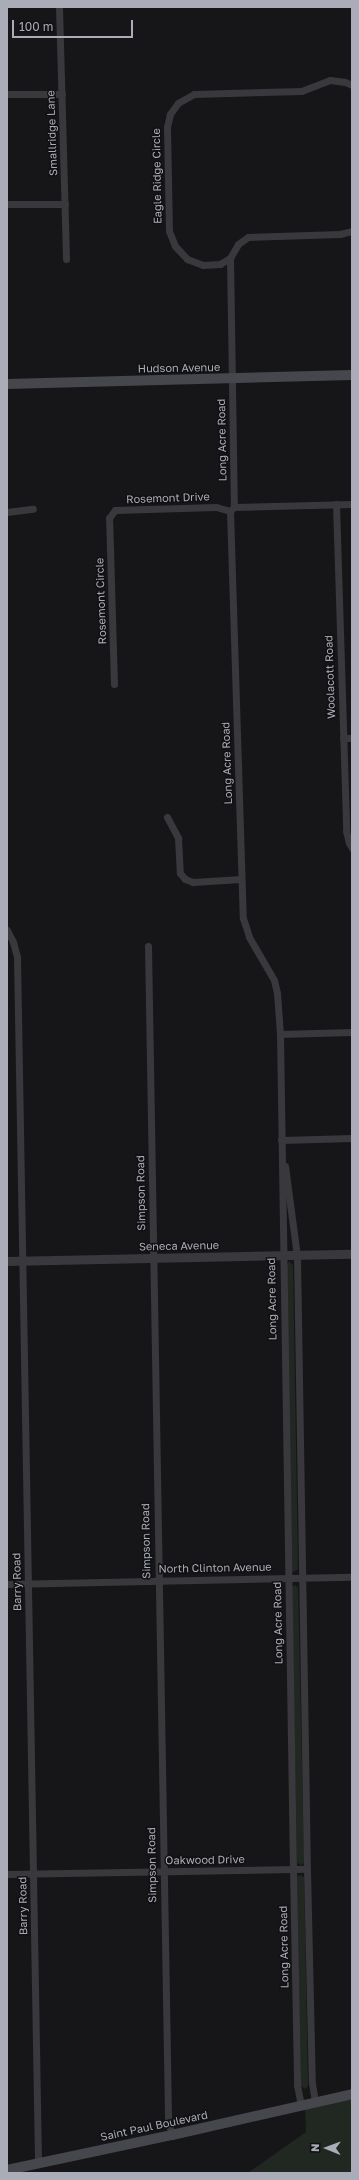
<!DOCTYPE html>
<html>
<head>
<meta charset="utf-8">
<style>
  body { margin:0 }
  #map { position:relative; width:359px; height:2180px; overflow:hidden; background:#161618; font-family:"Golos Text",sans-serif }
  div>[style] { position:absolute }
  .green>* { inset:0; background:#212822 }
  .minor>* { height:7px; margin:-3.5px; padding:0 3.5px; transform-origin:3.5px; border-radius:3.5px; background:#38383d }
  .tertiary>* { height:9px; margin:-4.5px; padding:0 4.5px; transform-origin:4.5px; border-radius:4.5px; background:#38383d }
  .secondary>* { height:10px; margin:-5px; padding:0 5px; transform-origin:5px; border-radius:5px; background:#46474d }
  span { translate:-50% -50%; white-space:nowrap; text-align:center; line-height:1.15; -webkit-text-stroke:3px #111113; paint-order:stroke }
  .street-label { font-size:11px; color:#aaadb7 }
  .frame { position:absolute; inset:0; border:8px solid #aaadb7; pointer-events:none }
  .north { position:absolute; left:307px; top:2128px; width:40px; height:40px; -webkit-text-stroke:3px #111113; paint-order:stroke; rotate:271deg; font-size:11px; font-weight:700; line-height:16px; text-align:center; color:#aaadb7 }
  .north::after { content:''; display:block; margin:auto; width:14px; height:18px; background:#aaadb7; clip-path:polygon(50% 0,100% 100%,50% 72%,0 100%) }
  .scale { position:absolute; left:12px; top:20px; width:121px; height:18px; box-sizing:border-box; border:2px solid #aaadb7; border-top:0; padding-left:5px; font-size:12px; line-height:14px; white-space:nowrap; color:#aaadb7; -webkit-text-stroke:3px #111113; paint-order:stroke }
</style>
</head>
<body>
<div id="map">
  <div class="green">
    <i style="clip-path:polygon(289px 1262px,293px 1265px,298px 1569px,294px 1572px,291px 1570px,286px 1265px)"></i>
    <i style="clip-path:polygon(295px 1585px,298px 1588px,304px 1863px,301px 1865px,297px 1863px,292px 1588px)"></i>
    <i style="clip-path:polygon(300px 1875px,304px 1877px,308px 2086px,305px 2089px,301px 2086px,297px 1877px)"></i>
    <i style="clip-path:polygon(352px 2094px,352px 2173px,248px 2173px,306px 2132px,305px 2105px)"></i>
  </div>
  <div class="minor">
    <i style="left:59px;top:7px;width:252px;rotate:88.4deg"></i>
    <i style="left:352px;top:85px;width:8px;rotate:-157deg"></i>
    <i style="left:345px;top:82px;width:15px;rotate:-172deg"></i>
    <i style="left:330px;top:80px;width:30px;rotate:159deg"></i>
    <i style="left:302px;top:91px;width:108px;rotate:178.4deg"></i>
    <i style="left:194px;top:94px;width:18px;rotate:151deg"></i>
    <i style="left:178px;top:103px;width:14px;rotate:126deg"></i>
    <i style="left:170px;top:114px;width:13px;rotate:103deg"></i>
    <i style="left:167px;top:127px;width:104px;rotate:88.9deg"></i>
    <i style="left:169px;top:231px;width:16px;rotate:68deg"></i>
    <i style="left:175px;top:246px;width:18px;rotate:47deg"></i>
    <i style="left:187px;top:259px;width:17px;rotate:21deg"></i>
    <i style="left:203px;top:265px;width:17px;rotate:-3deg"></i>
    <i style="left:220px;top:264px;width:12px;rotate:-31deg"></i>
    <i style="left:230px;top:258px;width:16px;rotate:-60deg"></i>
    <i style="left:238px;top:244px;width:12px;rotate:-35deg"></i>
    <i style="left:248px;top:237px;width:92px;rotate:-1.9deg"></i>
    <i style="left:340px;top:234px;width:12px;rotate:-14deg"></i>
    <i style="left:7px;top:94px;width:55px"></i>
    <i style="left:7px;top:204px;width:58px"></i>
    <i style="left:230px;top:258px;width:249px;rotate:89.1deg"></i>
    <i style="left:234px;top:507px;width:6px;rotate:135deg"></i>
    <i style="left:230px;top:511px;width:407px;rotate:88.2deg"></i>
    <i style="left:243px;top:918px;width:20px;rotate:72deg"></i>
    <i style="left:249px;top:937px;width:50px;rotate:59.8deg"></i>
    <i style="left:274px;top:980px;width:13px;rotate:77deg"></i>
    <i style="left:277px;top:993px;width:41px;rotate:85.8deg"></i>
    <i style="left:280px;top:1034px;width:835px;rotate:89.11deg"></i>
    <i style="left:293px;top:1869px;width:216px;rotate:88.9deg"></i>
    <i style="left:297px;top:2085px;width:21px;rotate:79deg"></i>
    <i style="left:336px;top:504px;width:327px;rotate:88.2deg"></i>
    <i style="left:346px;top:831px;width:12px;rotate:76deg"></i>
    <i style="left:349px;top:843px;width:6px;rotate:59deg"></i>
    <i style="left:234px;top:507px;width:118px;rotate:-1.5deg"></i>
    <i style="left:7px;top:512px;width:26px;rotate:-7deg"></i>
    <i style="left:114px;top:684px;width:166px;rotate:-91.7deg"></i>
    <i style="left:109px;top:518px;width:10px;rotate:-53deg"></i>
    <i style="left:115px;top:510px;width:101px;rotate:-1.7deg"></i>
    <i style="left:216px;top:507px;width:15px;rotate:16deg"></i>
    <i style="left:343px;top:738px;width:9px"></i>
    <i style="left:167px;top:817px;width:24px;rotate:62deg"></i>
    <i style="left:178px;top:838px;width:35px;rotate:87deg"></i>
    <i style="left:180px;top:873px;width:8px;rotate:50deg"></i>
    <i style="left:185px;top:879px;width:9px;rotate:21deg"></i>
    <i style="left:193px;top:882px;width:48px;rotate:-3.6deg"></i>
    <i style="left:7px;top:930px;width:13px;rotate:63deg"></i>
    <i style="left:13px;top:942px;width:16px;rotate:75deg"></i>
    <i style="left:17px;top:957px;width:1206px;rotate:89deg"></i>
    <i style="left:148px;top:946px;width:1175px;rotate:89.02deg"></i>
    <i style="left:168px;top:2121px;width:15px;rotate:74deg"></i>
    <i style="left:280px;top:1034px;width:72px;rotate:-1.6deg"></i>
    <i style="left:281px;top:1140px;width:71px;rotate:-1.6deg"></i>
    <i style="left:285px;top:1166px;width:91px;rotate:82.4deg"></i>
    <i style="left:297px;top:1256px;width:613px;rotate:89.07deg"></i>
    <i style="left:307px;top:1869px;width:214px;rotate:88.7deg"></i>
    <i style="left:312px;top:2083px;width:19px;rotate:81deg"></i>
    <i style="left:7px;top:1584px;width:345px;rotate:-1.2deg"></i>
    <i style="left:7px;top:1874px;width:300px;rotate:-1deg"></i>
  </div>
  <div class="tertiary">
    <i style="left:7px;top:1261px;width:345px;rotate:-1.2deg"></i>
  </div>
  <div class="secondary">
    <i style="left:7px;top:384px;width:345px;rotate:-1.5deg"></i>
    <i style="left:7px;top:2170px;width:169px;rotate:-12deg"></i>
    <i style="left:172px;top:2135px;width:185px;rotate:-12.8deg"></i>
  </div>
  <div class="street-label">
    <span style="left:52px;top:133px;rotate:-92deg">Smallridge Lane</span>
    <span style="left:157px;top:176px;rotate:-91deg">Eagle Ridge Circle</span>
    <span style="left:179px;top:368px;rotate:-1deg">Hudson Avenue</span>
    <span style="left:222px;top:440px;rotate:-91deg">Long Acre Road</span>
    <span style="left:168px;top:498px;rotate:-2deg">Rosemont Drive</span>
    <span style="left:101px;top:601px;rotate:-92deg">Rosemont Circle</span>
    <span style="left:330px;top:677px;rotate:-92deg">Woolacott Road</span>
    <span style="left:227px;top:763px;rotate:-92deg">Long Acre Road</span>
    <span style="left:141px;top:1193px;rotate:-91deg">Simpson Road</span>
    <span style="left:179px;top:1246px;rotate:-1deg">Seneca Avenue</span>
    <span style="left:272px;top:1299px;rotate:-91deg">Long Acre Road</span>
    <span style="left:146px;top:1541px;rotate:-91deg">Simpson Road</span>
    <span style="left:215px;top:1568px;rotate:-1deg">North Clinton Avenue</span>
    <span style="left:17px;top:1582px;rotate:-91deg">Barry Road</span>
    <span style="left:278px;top:1623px;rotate:-91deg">Long Acre Road</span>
    <span style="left:205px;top:1860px;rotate:-1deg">Oakwood Drive</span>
    <span style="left:152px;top:1865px;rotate:-91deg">Simpson Road</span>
    <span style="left:23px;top:1906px;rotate:-91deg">Barry Road</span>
    <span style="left:284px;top:1947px;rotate:-91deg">Long Acre Road</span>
    <span style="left:154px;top:2126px;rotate:-12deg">Saint Paul Boulevard</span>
  </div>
  <div class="frame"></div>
  <div class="north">N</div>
  <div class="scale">100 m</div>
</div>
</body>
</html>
